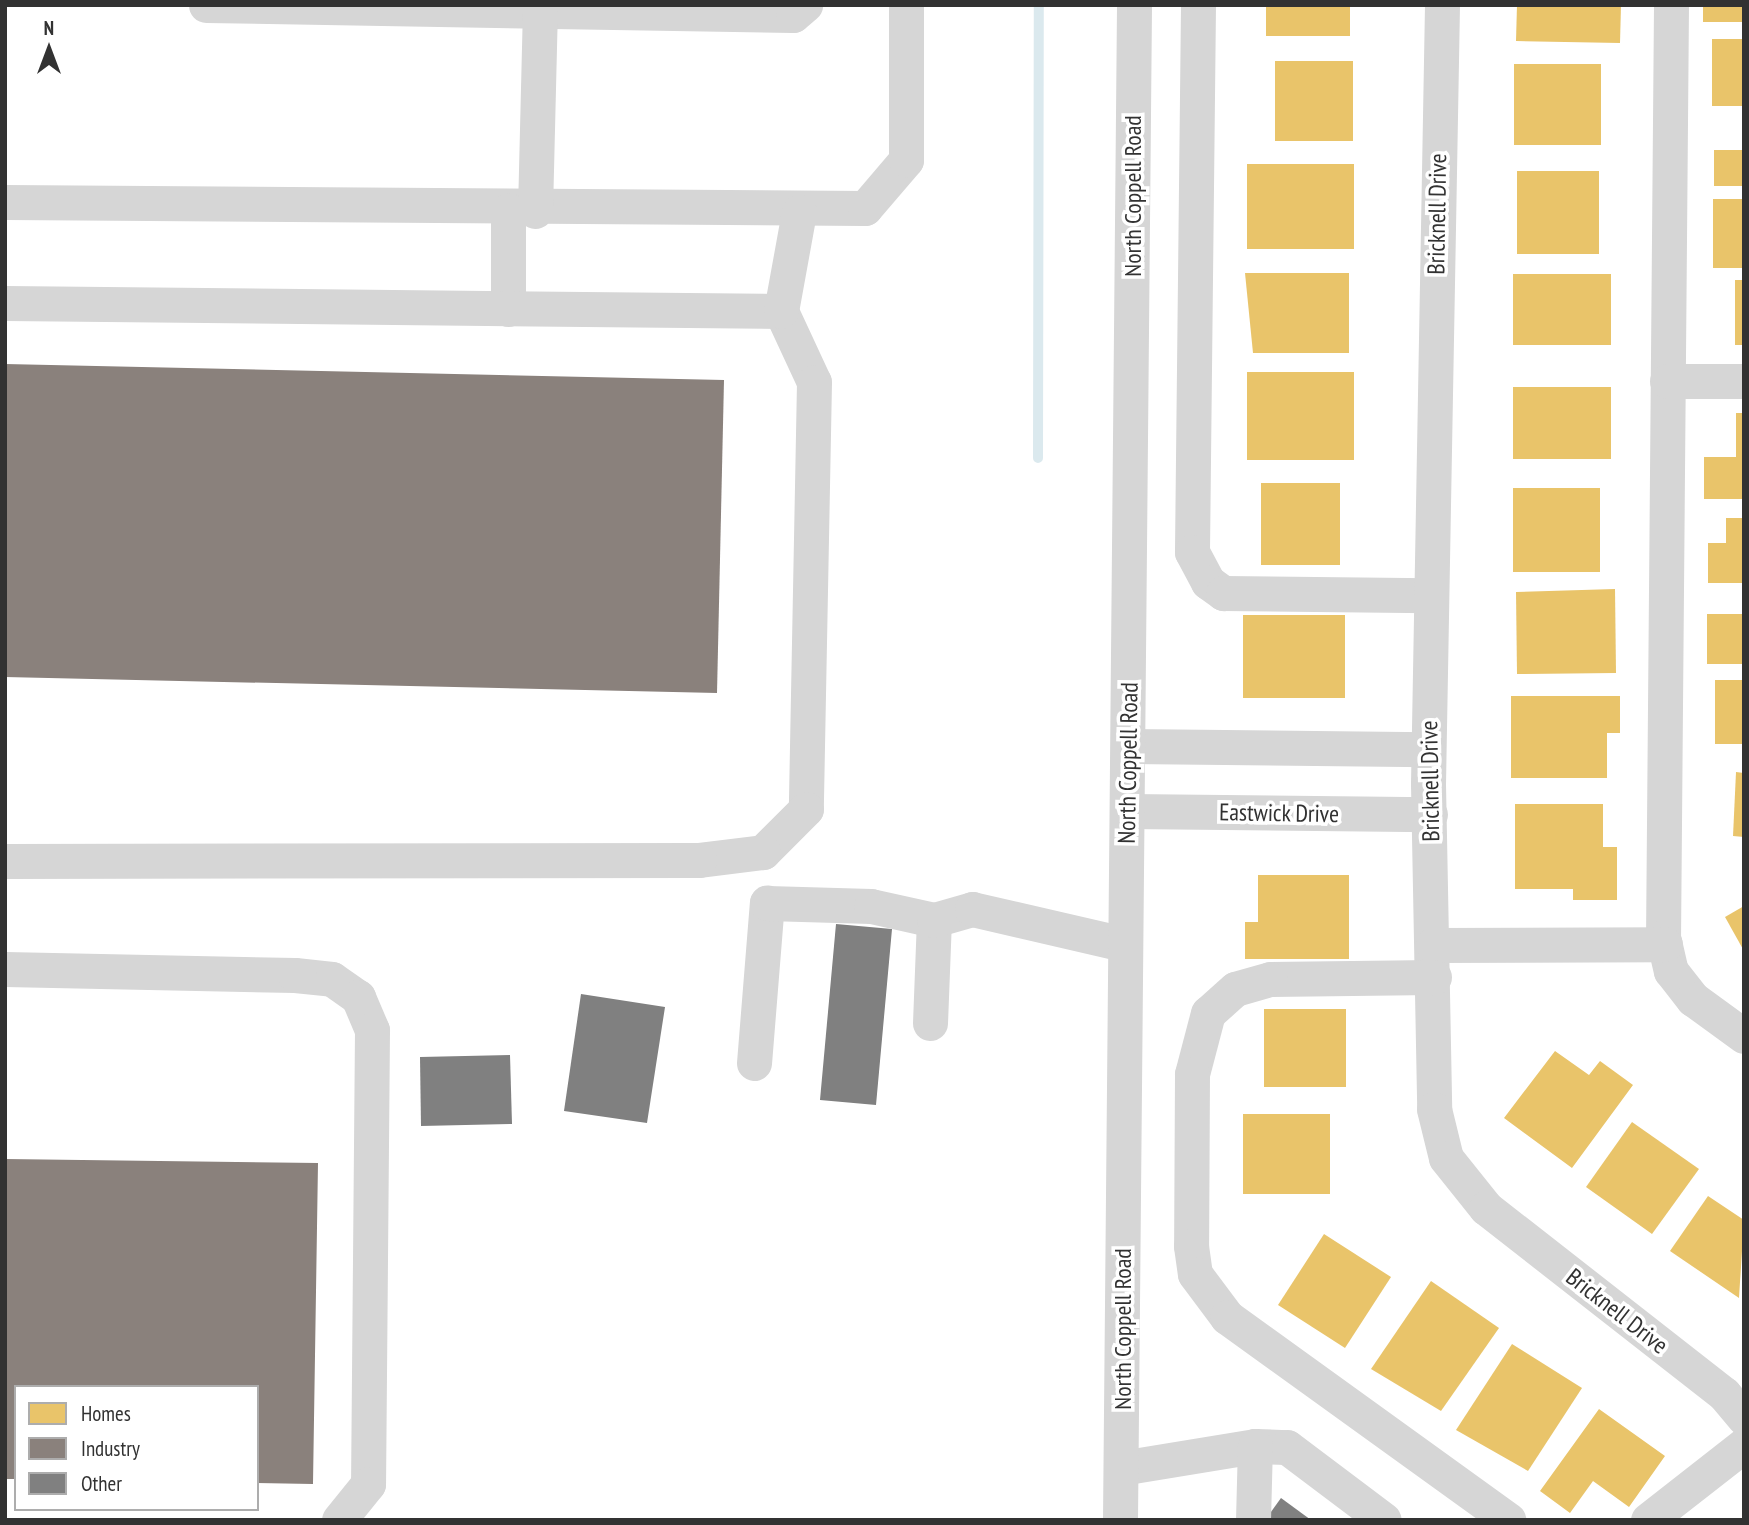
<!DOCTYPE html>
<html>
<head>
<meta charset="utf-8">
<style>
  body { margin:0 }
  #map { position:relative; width:1749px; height:1525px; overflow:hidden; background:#fff; font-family:"PT Sans Narrow",sans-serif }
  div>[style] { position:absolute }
  .homes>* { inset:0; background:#e9c46a }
  .industry>* { inset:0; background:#8a817c }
  .stream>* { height:10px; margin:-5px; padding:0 5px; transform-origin:5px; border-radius:5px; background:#dbe9ee }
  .building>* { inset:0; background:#808080 }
  .minor>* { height:35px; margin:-17.5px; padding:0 17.5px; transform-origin:17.5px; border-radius:17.5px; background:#d6d6d6 }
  span { translate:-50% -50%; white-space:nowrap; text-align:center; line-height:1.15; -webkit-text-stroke:7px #fff; paint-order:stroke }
  .street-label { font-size:24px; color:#323232 }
  .frame { position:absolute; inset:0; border:7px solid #323232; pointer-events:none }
  .legend { position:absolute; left:14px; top:1385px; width:245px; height:126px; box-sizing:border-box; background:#fff; border:2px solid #adadad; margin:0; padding:9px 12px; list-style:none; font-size:21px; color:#323232 }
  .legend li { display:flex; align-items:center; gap:14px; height:35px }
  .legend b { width:35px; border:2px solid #adadad }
  .north { position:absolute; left:14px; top:14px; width:70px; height:70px; -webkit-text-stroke:5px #fff; paint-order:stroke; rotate:0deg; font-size:19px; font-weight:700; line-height:28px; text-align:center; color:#323232 }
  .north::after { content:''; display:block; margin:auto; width:24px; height:32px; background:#323232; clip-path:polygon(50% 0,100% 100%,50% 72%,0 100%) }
</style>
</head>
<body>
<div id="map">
  <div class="homes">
    <i style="clip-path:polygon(1266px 5px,1350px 5px,1350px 36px,1266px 36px)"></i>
    <i style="clip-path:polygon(1517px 5px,1621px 5px,1620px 43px,1516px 41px)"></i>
    <i style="clip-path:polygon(1703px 5px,1744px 5px,1744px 22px,1703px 22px)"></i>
    <i style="clip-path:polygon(1712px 39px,1744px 39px,1744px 106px,1712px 106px)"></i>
    <i style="clip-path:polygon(1275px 61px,1353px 61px,1353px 141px,1275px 141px)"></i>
    <i style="clip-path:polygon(1514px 64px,1601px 64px,1601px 145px,1514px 145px)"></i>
    <i style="clip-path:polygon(1714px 150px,1744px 150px,1744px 186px,1714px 186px)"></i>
    <i style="clip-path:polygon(1247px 164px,1354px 164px,1354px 249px,1247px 249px)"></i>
    <i style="clip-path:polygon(1517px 171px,1599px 171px,1599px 254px,1517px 254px)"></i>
    <i style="clip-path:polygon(1713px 199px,1744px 199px,1744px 268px,1713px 268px)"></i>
    <i style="clip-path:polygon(1245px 273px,1349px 273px,1349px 353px,1253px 353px)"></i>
    <i style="clip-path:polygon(1513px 274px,1611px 274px,1611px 345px,1513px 345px)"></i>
    <i style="clip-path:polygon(1735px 280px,1744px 280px,1744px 345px,1735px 345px)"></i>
    <i style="clip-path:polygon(1247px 372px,1354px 372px,1354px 460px,1247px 460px)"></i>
    <i style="clip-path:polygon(1513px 387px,1611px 387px,1611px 459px,1513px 459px)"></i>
    <i style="clip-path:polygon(1736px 413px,1744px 413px,1744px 499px,1704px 499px,1704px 457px,1736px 457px)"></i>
    <i style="clip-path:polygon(1261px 483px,1340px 483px,1340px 565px,1261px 565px)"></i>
    <i style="clip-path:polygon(1513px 488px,1600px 488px,1600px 572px,1513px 572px)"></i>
    <i style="clip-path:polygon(1726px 518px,1744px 518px,1744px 583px,1708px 583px,1708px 543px,1726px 543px)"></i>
    <i style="clip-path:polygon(1615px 589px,1616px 673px,1517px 674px,1516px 592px)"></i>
    <i style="clip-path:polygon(1707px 614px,1744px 614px,1744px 664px,1707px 664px)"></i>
    <i style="clip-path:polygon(1243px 615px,1345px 615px,1345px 698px,1243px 698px)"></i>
    <i style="clip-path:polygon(1715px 680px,1744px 680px,1744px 744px,1715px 744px)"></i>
    <i style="clip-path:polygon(1511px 696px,1620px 696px,1620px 733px,1607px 733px,1607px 778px,1511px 778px)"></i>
    <i style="clip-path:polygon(1736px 772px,1744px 773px,1744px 837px,1733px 836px)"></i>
    <i style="clip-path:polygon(1515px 804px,1603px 804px,1603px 847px,1617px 847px,1617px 900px,1573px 900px,1573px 889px,1515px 889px)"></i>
    <i style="clip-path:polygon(1258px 875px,1349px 875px,1349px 959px,1245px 959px,1245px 922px,1258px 922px)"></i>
    <i style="clip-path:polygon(1744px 906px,1744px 951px,1725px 917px)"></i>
    <i style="clip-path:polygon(1264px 1009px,1346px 1009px,1346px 1087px,1264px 1087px)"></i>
    <i style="clip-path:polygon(1555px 1051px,1589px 1075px,1600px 1061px,1633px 1085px,1572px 1168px,1504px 1118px)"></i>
    <i style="clip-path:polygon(1243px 1114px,1330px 1114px,1330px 1194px,1243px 1194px)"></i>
    <i style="clip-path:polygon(1632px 1122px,1699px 1169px,1652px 1234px,1586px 1187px)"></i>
    <i style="clip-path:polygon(1708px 1196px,1744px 1220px,1739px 1298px,1670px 1251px)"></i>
    <i style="clip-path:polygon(1324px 1234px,1391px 1277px,1345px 1348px,1278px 1305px)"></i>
    <i style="clip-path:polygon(1431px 1281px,1499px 1328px,1441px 1411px,1371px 1369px)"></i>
    <i style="clip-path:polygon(1512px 1344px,1582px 1388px,1528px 1471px,1456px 1430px)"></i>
    <i style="clip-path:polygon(1599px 1409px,1665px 1456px,1629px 1507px,1593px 1481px,1570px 1513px,1540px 1491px)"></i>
  </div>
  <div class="industry">
    <i style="clip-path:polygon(5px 364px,724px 380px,717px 693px,5px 677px)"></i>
    <i style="clip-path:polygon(5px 1159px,318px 1163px,313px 1484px,257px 1483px,257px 1387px,16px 1387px,16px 1479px,5px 1479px)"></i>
  </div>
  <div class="stream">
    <i style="left:1038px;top:458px;width:453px;rotate:-89.9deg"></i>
  </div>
  <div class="building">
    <i style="clip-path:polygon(836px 924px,892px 929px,876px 1105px,820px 1100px)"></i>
    <i style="clip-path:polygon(581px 994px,665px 1007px,647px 1123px,564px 1111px)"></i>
    <i style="clip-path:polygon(510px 1055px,512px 1124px,421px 1126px,420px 1057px)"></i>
    <i style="clip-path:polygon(1281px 1498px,1311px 1520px,1265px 1520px)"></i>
  </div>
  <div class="minor">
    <i style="left:206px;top:5px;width:587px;rotate:0.98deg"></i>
    <i style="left:793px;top:15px;width:16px;rotate:-40deg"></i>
    <i style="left:1198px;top:5px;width:547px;rotate:90.63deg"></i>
    <i style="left:1192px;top:552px;width:34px;rotate:62deg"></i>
    <i style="left:1208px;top:582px;width:19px;rotate:36deg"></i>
    <i style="left:1223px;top:593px;width:207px;rotate:0.6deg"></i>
    <i style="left:1442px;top:5px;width:779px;rotate:91.03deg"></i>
    <i style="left:1428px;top:784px;width:325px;rotate:88.9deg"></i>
    <i style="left:1434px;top:1109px;width:50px;rotate:76.2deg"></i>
    <i style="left:1446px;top:1158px;width:64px;rotate:51.3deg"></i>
    <i style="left:1486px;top:1208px;width:302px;rotate:38deg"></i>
    <i style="left:1724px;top:1394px;width:31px;rotate:50deg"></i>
    <i style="left:1671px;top:5px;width:932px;rotate:90.49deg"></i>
    <i style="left:1663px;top:937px;width:35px;rotate:77deg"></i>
    <i style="left:1671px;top:971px;width:36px;rotate:52deg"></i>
    <i style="left:1693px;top:999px;width:63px;rotate:36deg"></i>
    <i style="left:5px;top:202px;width:860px;rotate:0.4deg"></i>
    <i style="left:865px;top:208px;width:63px;rotate:-49.5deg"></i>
    <i style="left:906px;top:160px;width:155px;rotate:-90deg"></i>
    <i style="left:508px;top:210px;width:99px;rotate:90deg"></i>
    <i style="left:535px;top:211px;width:199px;rotate:-88.6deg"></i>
    <i style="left:5px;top:303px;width:776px;rotate:0.59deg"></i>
    <i style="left:781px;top:311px;width:78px;rotate:65.1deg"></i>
    <i style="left:814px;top:382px;width:427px;rotate:91.1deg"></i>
    <i style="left:806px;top:809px;width:61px;rotate:135deg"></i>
    <i style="left:763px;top:852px;width:64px;rotate:172.9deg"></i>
    <i style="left:699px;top:860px;width:694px;rotate:179.92deg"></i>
    <i style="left:781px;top:311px;width:101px;rotate:-79.7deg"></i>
    <i style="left:1667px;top:381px;width:77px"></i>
    <i style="left:1129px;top:746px;width:299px;rotate:0.6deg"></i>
    <i style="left:1128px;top:811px;width:302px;rotate:0.6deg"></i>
    <i style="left:1433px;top:945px;width:232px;rotate:-0.2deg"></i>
    <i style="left:5px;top:969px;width:290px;rotate:1.2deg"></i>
    <i style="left:295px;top:975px;width:37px;rotate:6deg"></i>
    <i style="left:332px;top:979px;width:32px;rotate:35deg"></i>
    <i style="left:358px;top:997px;width:36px;rotate:67deg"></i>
    <i style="left:372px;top:1030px;width:454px;rotate:90.5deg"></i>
    <i style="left:368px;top:1484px;width:46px;rotate:128.9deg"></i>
    <i style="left:1434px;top:977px;width:164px;rotate:179.3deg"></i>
    <i style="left:1270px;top:979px;width:36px;rotate:164deg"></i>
    <i style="left:1235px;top:989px;width:36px;rotate:138deg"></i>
    <i style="left:1208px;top:1013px;width:63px;rotate:104.7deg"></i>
    <i style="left:1192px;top:1074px;width:172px;rotate:90.3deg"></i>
    <i style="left:1191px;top:1246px;width:28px;rotate:82deg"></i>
    <i style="left:1195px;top:1274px;width:54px;rotate:53.3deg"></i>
    <i style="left:1227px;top:1317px;width:347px;rotate:35.8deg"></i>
    <i style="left:930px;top:1023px;width:103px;rotate:-87.8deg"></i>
    <i style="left:754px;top:1063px;width:161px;rotate:-85.4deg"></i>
    <i style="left:767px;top:903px;width:104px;rotate:1.7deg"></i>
    <i style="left:871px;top:906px;width:65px;rotate:12.5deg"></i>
    <i style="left:934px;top:920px;width:40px;rotate:-16deg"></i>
    <i style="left:972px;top:909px;width:156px;rotate:13deg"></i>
    <i style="left:1121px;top:1468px;width:136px;rotate:-9.3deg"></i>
    <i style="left:1255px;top:1446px;width:32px;rotate:2deg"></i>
    <i style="left:1287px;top:1447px;width:121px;rotate:37deg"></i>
    <i style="left:1120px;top:1520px;width:1515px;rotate:-89.47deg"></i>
    <i style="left:1253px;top:1520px;width:74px;rotate:-88.5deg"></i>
    <i style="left:1648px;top:1520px;width:122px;rotate:-38deg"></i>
  </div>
  <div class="street-label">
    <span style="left:1133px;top:196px;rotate:-90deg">North Coppell Road</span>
    <span style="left:1437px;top:214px;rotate:-89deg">Bricknell Drive</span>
    <span style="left:1128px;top:763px;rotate:-89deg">North Coppell Road</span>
    <span style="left:1430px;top:781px;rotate:-91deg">Bricknell Drive</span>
    <span style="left:1279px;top:813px;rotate:1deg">Eastwick Drive</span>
    <span style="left:1617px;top:1311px;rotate:38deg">Bricknell Drive</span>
    <span style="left:1123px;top:1329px;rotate:-90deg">North Coppell Road</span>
  </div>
  <div class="frame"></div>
  <ul class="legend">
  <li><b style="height:19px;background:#e9c46a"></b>Homes</li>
  <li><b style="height:19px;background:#8a817c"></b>Industry</li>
  <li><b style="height:19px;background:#808080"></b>Other</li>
  </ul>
  <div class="north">N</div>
</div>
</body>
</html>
